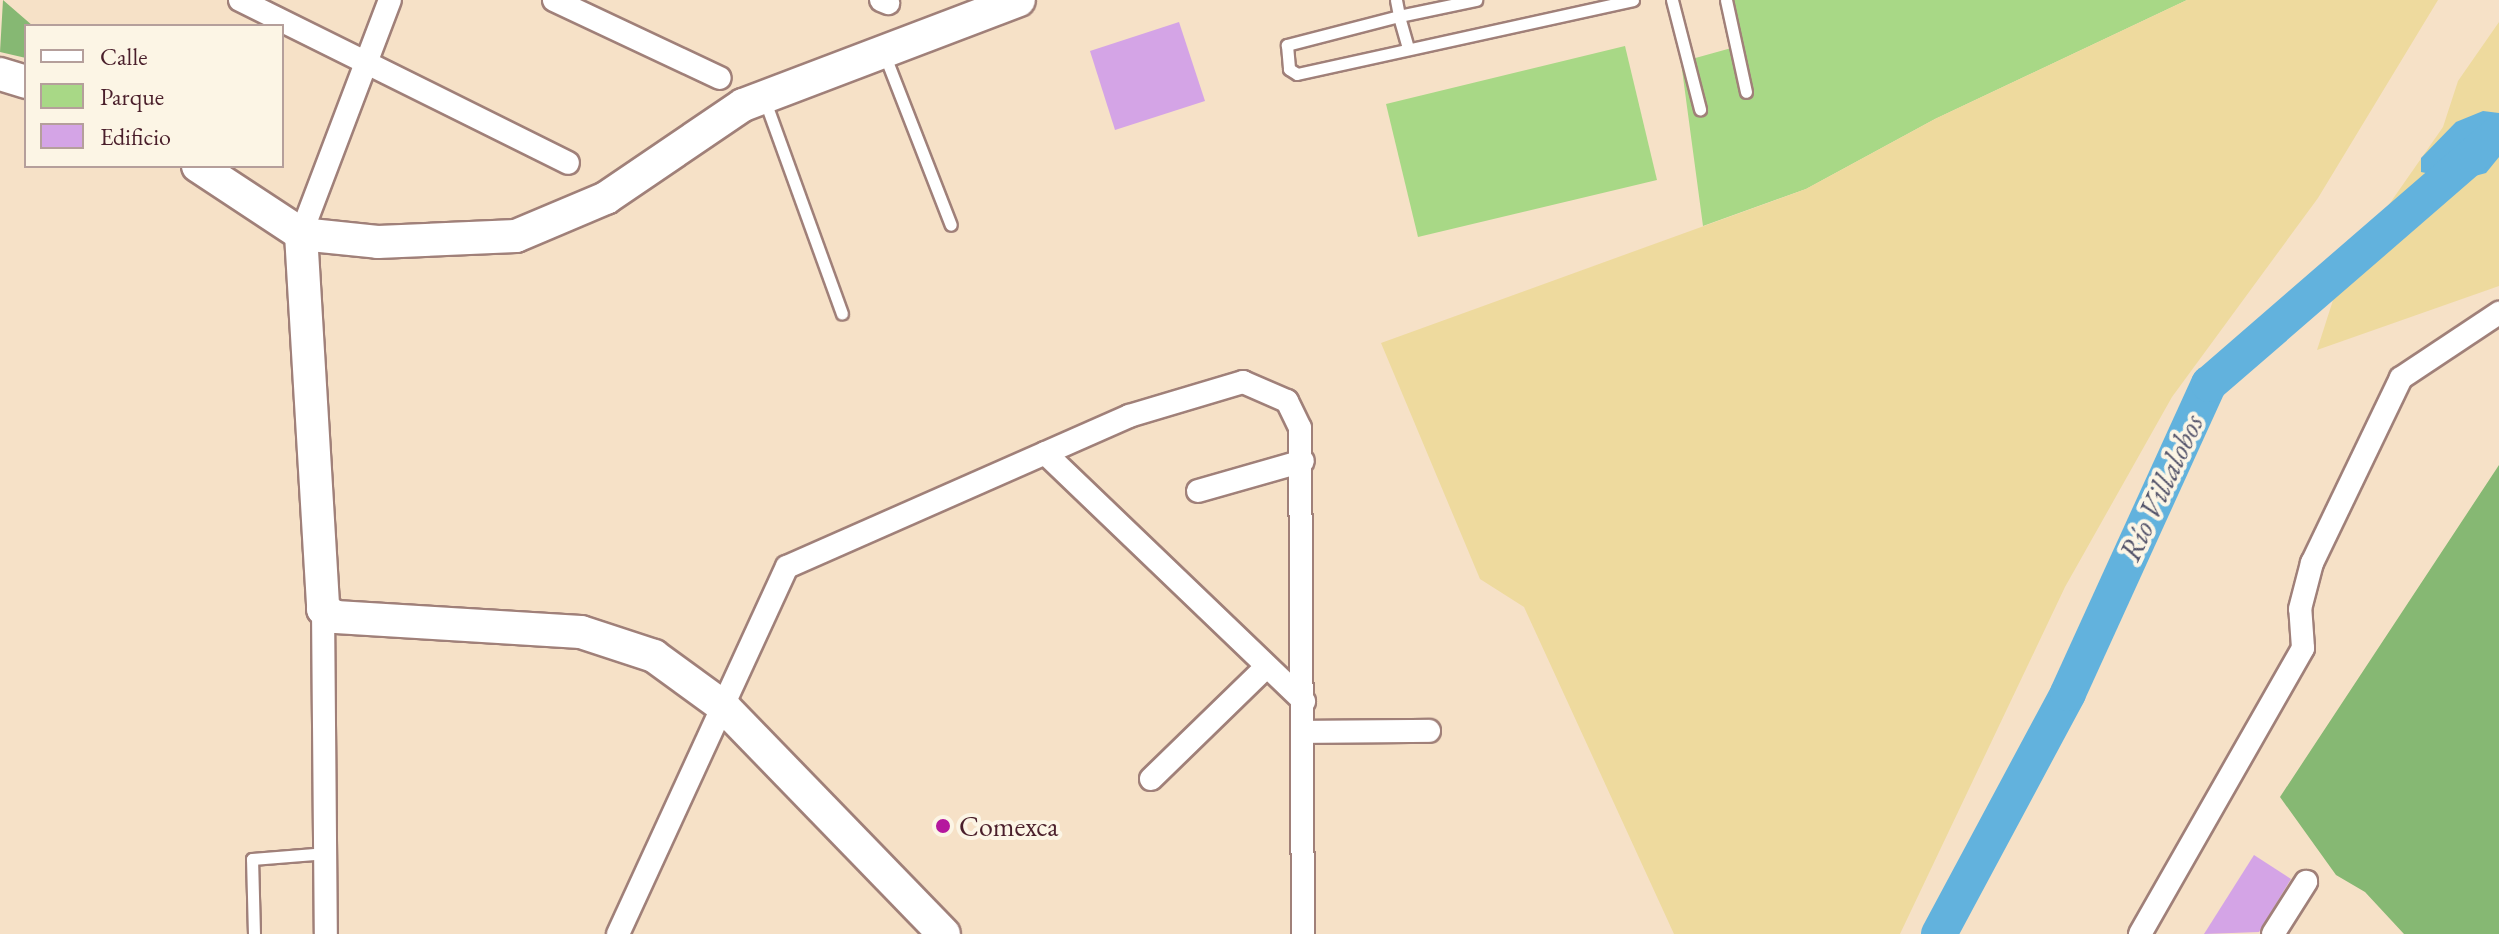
<!DOCTYPE html>
<html>
<head>
<meta charset="utf-8">
<style>
  body { margin:0 }
  #map { position:relative; width:2499px; height:934px; overflow:hidden; background:#f6e1c7; font-family:"EB Garamond",serif }
  div>[style] { position:absolute }
  .green>* { inset:0; background:#a8d886 }
  .forest>* { inset:0; background:#86b873 }
  .sand>* { inset:0; background:#eeda9e }
  .water>* { inset:0; background:#62b2dd }
  .river>* { height:36px; margin:-18px; padding:0 18px; transform-origin:18px; border-radius:18px; background:#62b2dd }
  .building>* { inset:0; background:#d4a4e6 }
  .roads { filter:drop-shadow(2px 0 #a08079) drop-shadow(-2px 0 #a08079) drop-shadow(0 2px #a08079) drop-shadow(0 -2px #a08079) }
  .lane>* { height:11px; margin:-5.5px; padding:0 5.5px; transform-origin:5.5px; border-radius:5.5px; background:#fff }
  .street>* { height:22px; margin:-11px; padding:0 11px; transform-origin:11px; border-radius:11px; background:#fff }
  .secondary>* { height:32px; margin:-16px; padding:0 16px; transform-origin:16px; border-radius:16px; background:#fff }
  .dots>* { width:22px; height:22px; translate:-50% -50%; box-sizing:border-box; border:4px solid #fcf5e5; border-radius:50% }
  span { translate:-50% -50%; white-space:nowrap; text-align:center; line-height:1.15; -webkit-text-stroke:8px #fcf5e5; paint-order:stroke }
  .poi-label { font-size:28px; color:#4a1f2b }
  .left { translate:0 -50%; text-align:left }
  .water-label { font-size:30px; color:#525269; font-style:italic }
  .legend { position:absolute; left:24px; top:24px; width:260px; height:144px; box-sizing:border-box; background:#fcf5e5; border:2px solid #b59f9b; margin:0; padding:10px 14px; list-style:none; font-size:24px; color:#4a1f2b }
  .legend li { display:flex; align-items:center; gap:16px; height:40px }
  .legend b { width:40px; border:2px solid #b59f9b }
</style>
</head>
<body>
<div id="map">
  <div class="green">
    <i style="clip-path:polygon(1723px 0,2187px 0,1935px 119px,1806px 189px,1703px 226px,1681px 62px,1735px 47px)"></i>
    <i style="clip-path:polygon(1625px 46px,1657px 180px,1418px 237px,1386px 104px)"></i>
  </div>
  <div class="forest">
    <i style="clip-path:polygon(3px 0,33px 26px,26px 26px,26px 58px,0 52px)"></i>
    <i style="clip-path:polygon(2499px 465px,2499px 934px,2404px 934px,2365px 892px,2336px 875px,2280px 797px)"></i>
  </div>
  <div class="sand">
    <i style="clip-path:polygon(2187px 0,2438px 0,2318px 198px,2172px 397px,2065px 587px,1900px 934px,1674px 934px,1524px 607px,1480px 579px,1381px 343px,1806px 189px,1935px 119px)"></i>
    <i style="clip-path:polygon(2499px 22px,2499px 286px,2317px 350px,2342px 272px,2443px 127px,2458px 81px)"></i>
  </div>
  <div class="water">
    <i style="clip-path:polygon(2483px 111px,2499px 113px,2499px 157px,2486px 173px,2460px 180px,2421px 172px,2421px 158px,2456px 122px)"></i>
  </div>
  <div class="river">
    <i style="left:1939px;top:934px;width:273px;rotate:-61.8deg"></i>
    <i style="left:2068px;top:693px;width:340px;rotate:-65.5deg"></i>
    <i style="left:2209px;top:384px;width:384px;rotate:-40.9deg"></i>
  </div>
  <div class="building">
    <i style="clip-path:polygon(1179px 22px,1205px 101px,1115px 130px,1090px 51px)"></i>
    <i style="clip-path:polygon(2254px 855px,2291px 879px,2259px 932px,2204px 934px)"></i>
  </div>
  <div class="roads">
    <div class="lane">
      <i style="left:1396px;top:0;width:16px;rotate:79deg"></i>
      <i style="left:1399px;top:16px;width:116px;rotate:165.5deg"></i>
      <i style="left:1287px;top:45px;width:24px;rotate:85deg"></i>
      <i style="left:1289px;top:69px;width:9px;rotate:32deg"></i>
      <i style="left:1297px;top:74px;width:344px;rotate:-12.4deg"></i>
      <i style="left:1672px;top:0;width:113px;rotate:75.6deg"></i>
      <i style="left:1726px;top:0;width:94px;rotate:77.7deg"></i>
      <i style="left:1408px;top:48px;width:33px;rotate:-106deg"></i>
      <i style="left:1399px;top:16px;width:79px;rotate:-11.7deg"></i>
      <i style="left:885px;top:56px;width:181px;rotate:68.7deg"></i>
      <i style="left:765px;top:101px;width:226px;rotate:70.1deg"></i>
      <i style="left:254px;top:934px;width:75px;rotate:-91.5deg"></i>
      <i style="left:252px;top:859px;width:75px;rotate:-4.6deg"></i>
    </div>
    <div class="street">
      <i style="left:240px;top:0;width:366px;rotate:26.4deg"></i>
      <i style="left:554px;top:0;width:183px;rotate:25.2deg"></i>
      <i style="left:881px;top:0;width:8px;rotate:23deg"></i>
      <i style="left:301px;top:234px;width:250px;rotate:-69.2deg"></i>
      <i style="left:1045px;top:453px;width:359px;rotate:43.8deg"></i>
      <i style="left:1198px;top:491px;width:109px;rotate:-15.9deg"></i>
      <i style="left:323px;top:609px;width:325px;rotate:89.5deg"></i>
      <i style="left:1304px;top:732px;width:125px;rotate:-0.5deg"></i>
      <i style="left:1151px;top:779px;width:159px;rotate:-44.2deg"></i>
      <i style="left:618px;top:934px;width:404px;rotate:-65.3deg"></i>
      <i style="left:787px;top:567px;width:374px;rotate:-23.8deg"></i>
      <i style="left:1129px;top:416px;width:119px;rotate:-16.6deg"></i>
      <i style="left:1243px;top:382px;width:48px;rotate:23.4deg"></i>
      <i style="left:1287px;top:401px;width:30px;rotate:64deg"></i>
      <i style="left:1300px;top:428px;width:506px;rotate:89.66deg"></i>
      <i style="left:2140px;top:934px;width:329px;rotate:-60.3deg"></i>
      <i style="left:2303px;top:648px;width:39px;rotate:-94deg"></i>
      <i style="left:2300px;top:609px;width:48px;rotate:-75.4deg"></i>
      <i style="left:2312px;top:563px;width:205px;rotate:-64.3deg"></i>
      <i style="left:2401px;top:378px;width:118px;rotate:-33.6deg"></i>
      <i style="left:2273px;top:934px;width:62px;rotate:-57.6deg"></i>
    </div>
    <div class="secondary">
      <i style="left:0;top:74px;width:27px;rotate:17deg"></i>
      <i style="left:198px;top:166px;width:123px;rotate:33.4deg"></i>
      <i style="left:301px;top:234px;width:77px;rotate:5.9deg"></i>
      <i style="left:378px;top:242px;width:138px;rotate:-2.5deg"></i>
      <i style="left:516px;top:236px;width:98px;rotate:-22.9deg"></i>
      <i style="left:606px;top:198px;width:166px;rotate:-34.2deg"></i>
      <i style="left:743px;top:105px;width:295px;rotate:-20.8deg"></i>
      <i style="left:301px;top:234px;width:376px;rotate:86.6deg"></i>
      <i style="left:323px;top:609px;width:15px;rotate:32deg"></i>
      <i style="left:336px;top:617px;width:245px;rotate:3.5deg"></i>
      <i style="left:581px;top:632px;width:77px;rotate:18.2deg"></i>
      <i style="left:654px;top:656px;width:87px;rotate:36.1deg"></i>
      <i style="left:724px;top:707px;width:316px;rotate:45.9deg"></i>
    </div>
  </div>
  <div class="dots">
    <i style="left:943px;top:826px;background:#b5179e"></i>
  </div>
  <div class="poi-label">
    <span class="left" style="left:959px;top:826px">Comexca</span>
  </div>
  <div class="water-label">
    <span style="left:2162px;top:488px;rotate:-65deg">Río Villalobos</span>
  </div>
  <ul class="legend">
  <li><b style="height:10px;background:#fff"></b>Calle</li>
  <li><b style="height:22px;background:#a8d886"></b>Parque</li>
  <li><b style="height:22px;background:#d4a4e6"></b>Edificio</li>
  </ul>
</div>
</body>
</html>
